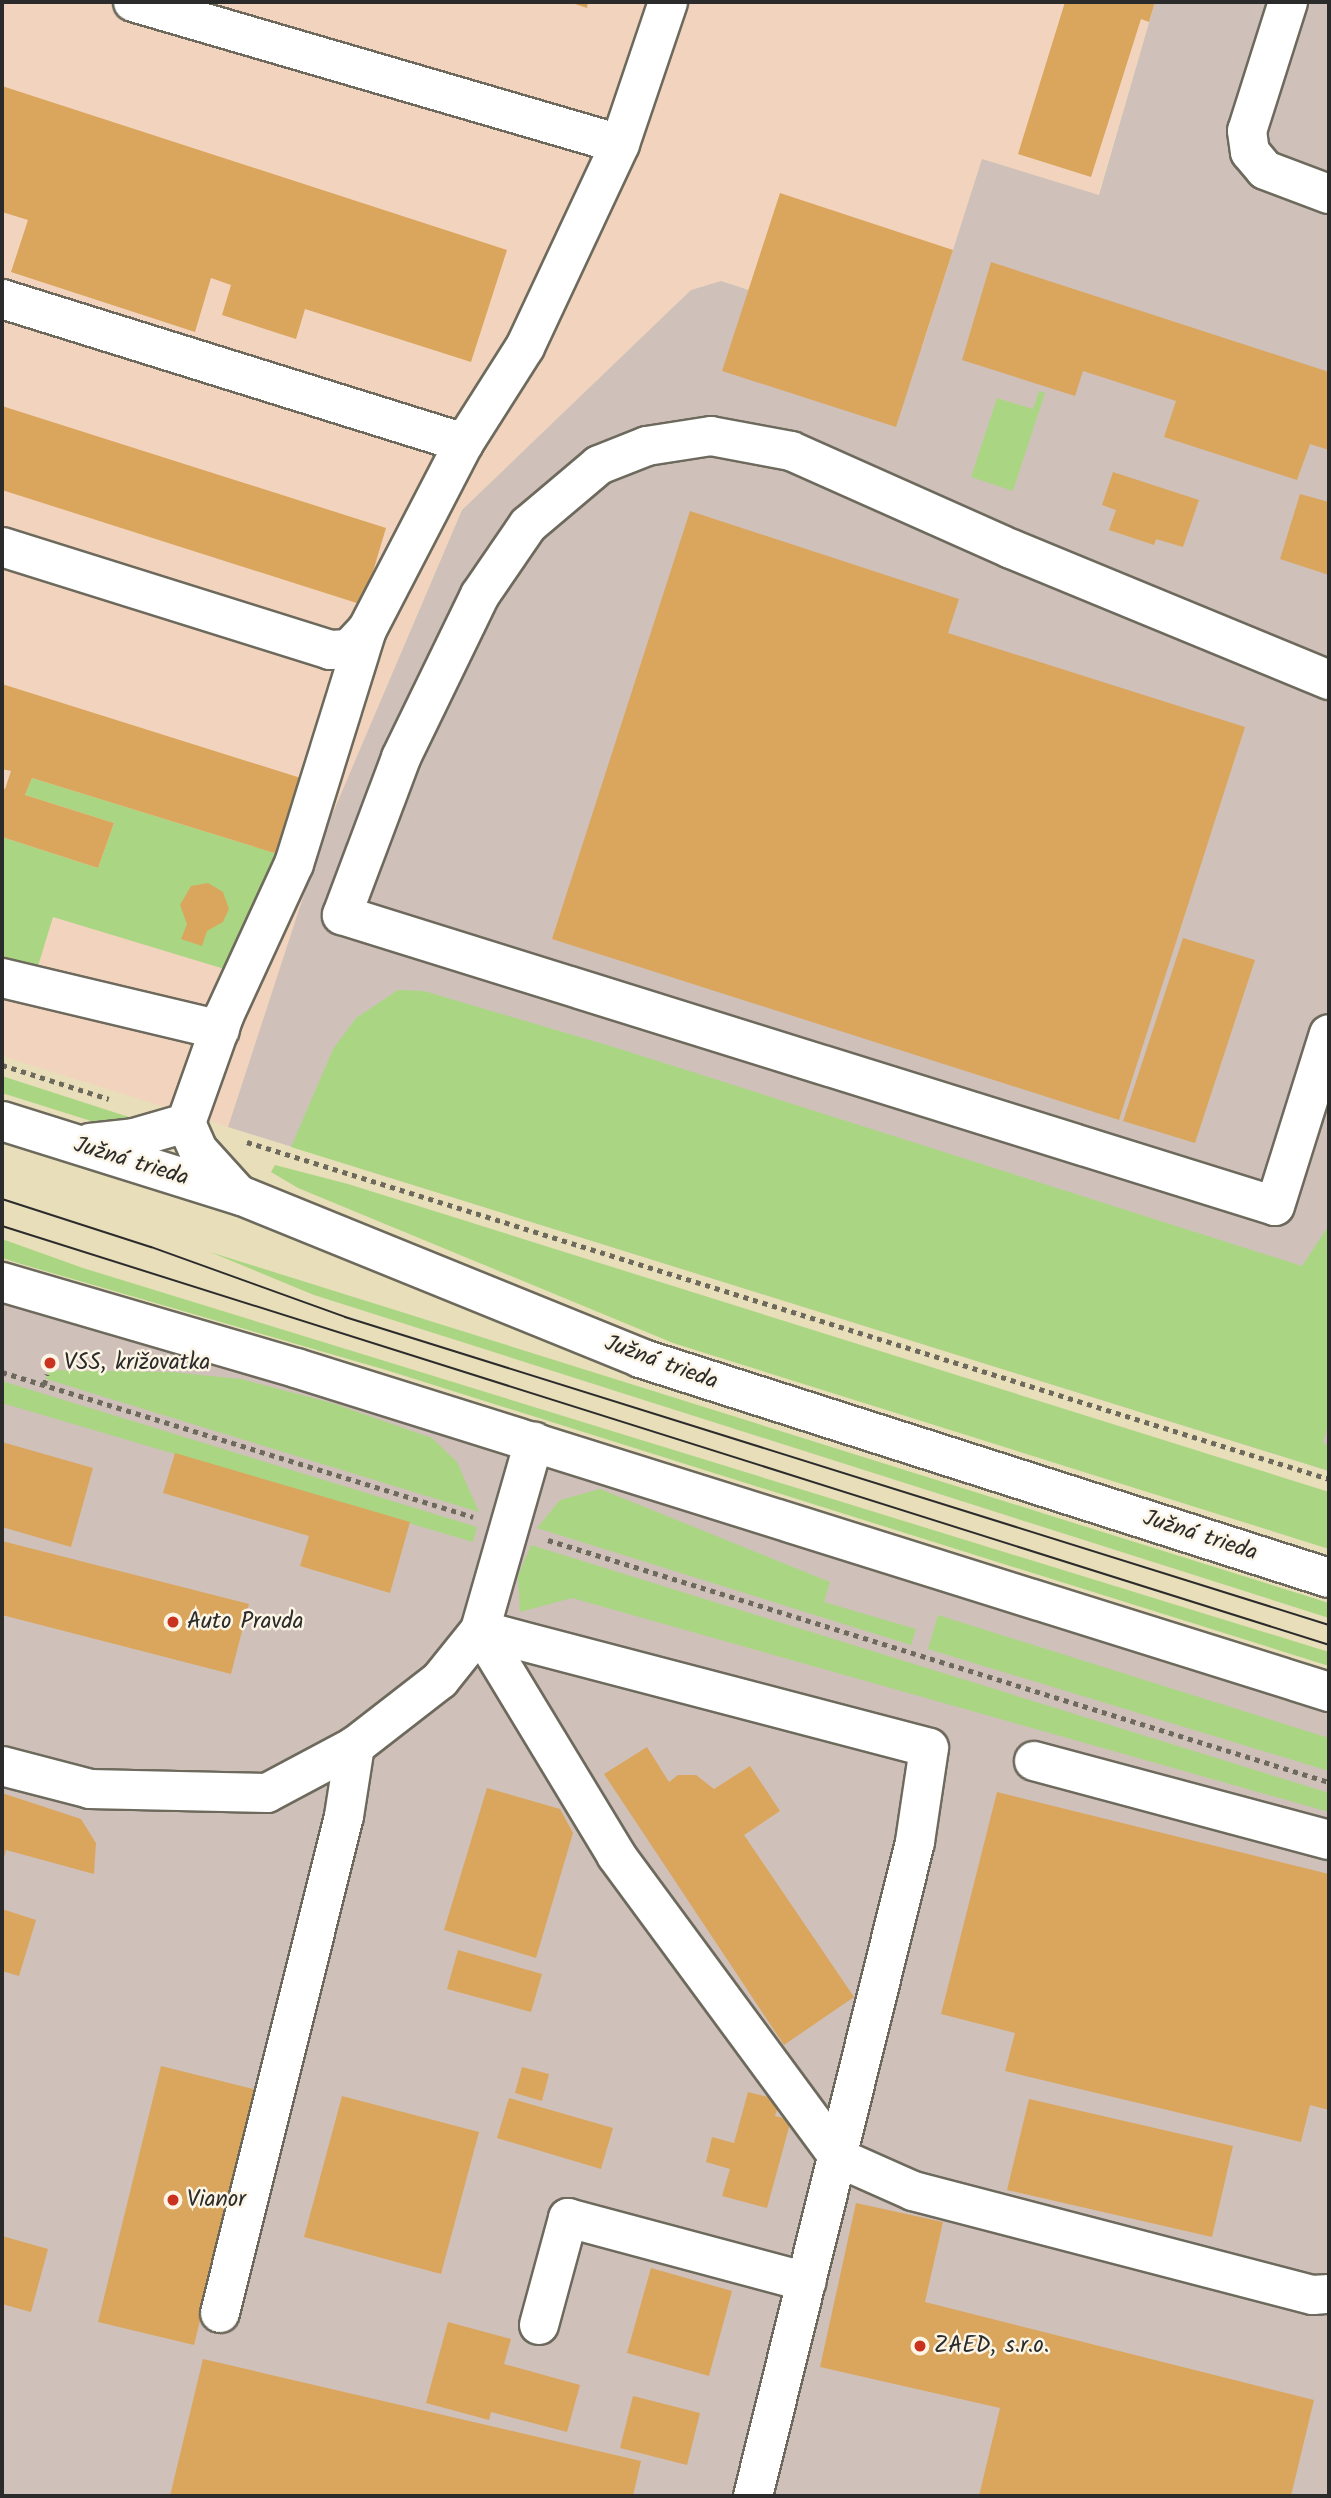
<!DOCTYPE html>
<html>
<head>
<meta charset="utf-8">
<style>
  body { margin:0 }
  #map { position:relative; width:1331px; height:2498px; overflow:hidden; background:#e8deba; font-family:Kalam,sans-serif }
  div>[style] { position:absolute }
  .built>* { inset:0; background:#f2d4be }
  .industrial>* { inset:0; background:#cfc0ba }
  .green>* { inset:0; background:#aad683 }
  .building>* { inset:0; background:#daa65d }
  .path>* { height:4.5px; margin-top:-2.25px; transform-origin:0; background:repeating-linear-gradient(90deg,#6d6a5d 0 5px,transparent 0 10px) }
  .roads { filter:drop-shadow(2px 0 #6d6a5d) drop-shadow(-2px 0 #6d6a5d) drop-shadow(0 2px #6d6a5d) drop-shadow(0 -2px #6d6a5d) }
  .minor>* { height:38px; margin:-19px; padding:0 19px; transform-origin:19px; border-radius:19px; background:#fff }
  .tram>* { height:2px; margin:-1px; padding:0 1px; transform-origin:1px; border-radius:1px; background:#2b2b2b }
  .dots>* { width:19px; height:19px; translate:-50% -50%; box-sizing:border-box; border:4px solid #fcf5e5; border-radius:50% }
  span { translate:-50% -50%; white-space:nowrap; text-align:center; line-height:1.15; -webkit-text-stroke:5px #fcf5e5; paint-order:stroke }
  .street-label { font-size:23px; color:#2b2b2b }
  .poi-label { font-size:23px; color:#2b2b2b }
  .left { translate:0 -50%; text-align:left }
  .frame { position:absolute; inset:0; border:4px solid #2b2b2b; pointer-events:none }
</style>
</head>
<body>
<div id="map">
  <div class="built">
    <i style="clip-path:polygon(2px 2px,1155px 2px,1098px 196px,922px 347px,721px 281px,691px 290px,462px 510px,323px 836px,228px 1127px,2px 1056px)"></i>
  </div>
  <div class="industrial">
    <i style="clip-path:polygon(1155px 2px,1329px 2px,1329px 1471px,228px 1127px,323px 836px,462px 510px,691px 290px,721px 281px,922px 347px,982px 159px,1099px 195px)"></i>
    <i style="clip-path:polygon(2px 1284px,1329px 1693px,1329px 2496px,2px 2496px)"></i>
  </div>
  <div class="green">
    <i style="clip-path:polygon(1039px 391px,1045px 393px,1013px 491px,971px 477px,997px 398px,1033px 409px)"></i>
    <i style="clip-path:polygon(32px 778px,288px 857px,231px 971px,53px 917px,35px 976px,2px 969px,2px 837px,98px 868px,114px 823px,25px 795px)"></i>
    <i style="clip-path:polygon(398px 990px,424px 991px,617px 1048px,1302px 1266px,1329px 1225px,1329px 1421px,1323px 1443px,1329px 1446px,1329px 1471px,291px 1147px,333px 1049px,356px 1018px)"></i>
    <i style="clip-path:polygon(2px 1076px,135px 1119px,104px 1125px,2px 1093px)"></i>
    <i style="clip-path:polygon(275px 1165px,348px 1184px,1329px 1492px,1329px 1549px,673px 1343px,298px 1188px,271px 1172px)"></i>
    <i style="clip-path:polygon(2px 1239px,83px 1268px,1329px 1652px,1329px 1666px,386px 1370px,21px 1264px,2px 1258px)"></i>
    <i style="clip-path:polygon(210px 1252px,1329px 1603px,1329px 1618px,314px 1295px)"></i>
    <i style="clip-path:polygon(48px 1370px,171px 1372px,241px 1379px,332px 1403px,432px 1438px,457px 1462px,479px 1512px,46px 1379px)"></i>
    <i style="clip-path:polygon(2px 1381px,477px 1527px,473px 1542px,2px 1403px)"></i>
    <i style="clip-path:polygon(600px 1489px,830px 1582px,824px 1602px,916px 1629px,911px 1645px,537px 1528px,560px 1500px)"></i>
    <i style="clip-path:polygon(531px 1545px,1329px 1793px,1329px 1812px,572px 1598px,520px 1612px,518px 1576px)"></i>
    <i style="clip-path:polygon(938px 1615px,1329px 1738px,1329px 1771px,928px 1649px)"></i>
  </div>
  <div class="building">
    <i style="clip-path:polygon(569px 2px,588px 2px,587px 8px)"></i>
    <i style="clip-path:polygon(1065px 2px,1155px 2px,1149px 22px,1141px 19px,1091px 177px,1018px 154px)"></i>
    <i style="clip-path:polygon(2px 86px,507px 250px,471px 362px,305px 309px,296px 339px,222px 315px,231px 285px,211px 278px,195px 332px,11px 272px,28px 220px,2px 212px)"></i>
    <i style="clip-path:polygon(780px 193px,953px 250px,896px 427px,722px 371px)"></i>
    <i style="clip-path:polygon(991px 262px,1329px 372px,1329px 450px,1310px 444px,1297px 480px,1164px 437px,1176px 401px,1083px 371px,1075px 396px,962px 360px)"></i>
    <i style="clip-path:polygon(2px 406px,386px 528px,363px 605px,2px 490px)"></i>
    <i style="clip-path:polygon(1113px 472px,1199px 500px,1183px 547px,1156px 539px,1154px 545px,1109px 530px,1116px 510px,1102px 505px)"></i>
    <i style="clip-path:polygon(1300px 494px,1329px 502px,1329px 575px,1280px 559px)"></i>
    <i style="clip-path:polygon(690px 511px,959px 599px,948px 633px,1245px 727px,1119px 1120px,552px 939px)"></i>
    <i style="clip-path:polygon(2px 684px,304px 779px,281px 855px,32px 778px,25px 795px,114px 823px,98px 868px,2px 837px,2px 788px,5px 789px,11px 771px,2px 769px)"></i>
    <i style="clip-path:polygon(208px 883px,223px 892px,229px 909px,223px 922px,207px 931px,202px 946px,181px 939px,187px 924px,180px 905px,191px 886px)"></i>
    <i style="clip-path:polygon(1183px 938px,1255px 960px,1195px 1143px,1123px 1121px)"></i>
    <i style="clip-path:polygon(2px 1442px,93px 1468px,71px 1547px,2px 1527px)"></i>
    <i style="clip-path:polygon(175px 1453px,410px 1522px,390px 1593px,300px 1566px,309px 1536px,163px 1493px)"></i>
    <i style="clip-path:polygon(2px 1541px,249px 1604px,231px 1674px,2px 1615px)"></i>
    <i style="clip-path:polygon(647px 1747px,669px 1782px,678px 1775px,696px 1775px,714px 1789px,750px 1766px,780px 1811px,744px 1835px,854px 1997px,784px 2045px,604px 1774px)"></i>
    <i style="clip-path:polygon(487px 1788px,560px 1809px,573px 1833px,536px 1958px,444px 1930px)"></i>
    <i style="clip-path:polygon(997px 1792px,1329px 1874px,1329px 2110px,1310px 2105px,1301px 2142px,1005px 2071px,1015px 2033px,941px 2014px)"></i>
    <i style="clip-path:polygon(2px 1793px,81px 1819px,96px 1843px,94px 1874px,6px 1850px,2px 1864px)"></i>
    <i style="clip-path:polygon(2px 1909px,36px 1920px,19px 1976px,2px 1971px)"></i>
    <i style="clip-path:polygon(458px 1950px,542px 1974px,531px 2012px,447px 1989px)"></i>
    <i style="clip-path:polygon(161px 2066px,257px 2090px,194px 2345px,98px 2322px)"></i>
    <i style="clip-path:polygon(522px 2067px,549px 2074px,542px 2101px,515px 2093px)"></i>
    <i style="clip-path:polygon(748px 2092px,780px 2100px,775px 2116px,791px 2120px,767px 2208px,722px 2196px,730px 2169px,706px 2162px,712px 2137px,734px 2143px)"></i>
    <i style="clip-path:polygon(342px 2096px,479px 2132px,441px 2274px,304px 2237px)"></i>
    <i style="clip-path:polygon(509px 2098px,613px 2128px,601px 2169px,497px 2138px)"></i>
    <i style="clip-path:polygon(1029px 2099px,1233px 2146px,1212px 2237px,1007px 2190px)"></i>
    <i style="clip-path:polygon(856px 2203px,943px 2222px,925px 2302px,1314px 2400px,1291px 2496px,979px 2496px,1000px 2408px,820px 2367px)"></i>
    <i style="clip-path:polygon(2px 2236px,48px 2249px,31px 2312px,2px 2304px)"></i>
    <i style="clip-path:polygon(651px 2268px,732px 2291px,709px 2376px,627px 2353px)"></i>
    <i style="clip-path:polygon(448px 2322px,511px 2339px,504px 2364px,580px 2385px,567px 2432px,491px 2412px,489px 2420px,426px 2403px)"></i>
    <i style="clip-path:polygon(203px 2359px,641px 2461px,633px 2496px,170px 2496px)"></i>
    <i style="clip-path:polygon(633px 2396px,700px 2413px,687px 2465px,620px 2448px)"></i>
  </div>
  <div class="path">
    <i style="left:2px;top:1065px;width:112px;rotate:17.6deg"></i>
    <i style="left:247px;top:1142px;width:1133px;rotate:17.3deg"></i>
    <i style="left:2px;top:1372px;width:493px;rotate:17.1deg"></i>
    <i style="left:44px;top:1385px;width:11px;rotate:-75deg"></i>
    <i style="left:548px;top:1540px;width:818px;rotate:17.22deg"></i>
  </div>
  <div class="roads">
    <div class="minor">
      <i style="left:133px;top:2px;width:507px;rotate:16.26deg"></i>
      <i style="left:1288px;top:2px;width:135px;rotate:107.6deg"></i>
      <i style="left:1247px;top:131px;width:21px;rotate:82deg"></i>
      <i style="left:1250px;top:152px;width:23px;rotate:50deg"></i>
      <i style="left:1265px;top:170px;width:68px;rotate:20.6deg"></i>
      <i style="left:2px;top:299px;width:484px;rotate:17.3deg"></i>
      <i style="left:2px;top:547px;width:344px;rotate:17.4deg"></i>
      <i style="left:330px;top:650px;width:19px;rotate:-3deg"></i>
      <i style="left:349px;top:649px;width:26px;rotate:-47deg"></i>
      <i style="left:367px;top:630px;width:211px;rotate:-62.6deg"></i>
      <i style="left:464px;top:443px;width:114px;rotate:-57.6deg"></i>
      <i style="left:525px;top:347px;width:224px;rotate:-64.9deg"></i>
      <i style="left:620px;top:144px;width:150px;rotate:-71.3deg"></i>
      <i style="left:1329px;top:680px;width:344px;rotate:-157.6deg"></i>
      <i style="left:1011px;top:549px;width:241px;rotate:-156deg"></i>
      <i style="left:791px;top:451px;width:81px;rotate:-169.4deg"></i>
      <i style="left:711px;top:436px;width:65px;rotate:171.1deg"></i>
      <i style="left:647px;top:446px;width:52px;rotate:158.4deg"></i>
      <i style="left:599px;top:465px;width:93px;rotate:139.8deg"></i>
      <i style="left:528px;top:525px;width:85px;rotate:124.4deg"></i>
      <i style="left:480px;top:595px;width:181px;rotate:115.9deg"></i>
      <i style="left:401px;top:758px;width:168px;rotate:110.6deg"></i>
      <i style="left:342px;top:915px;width:977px;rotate:17.32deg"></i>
      <i style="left:1275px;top:1206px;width:180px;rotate:-72.6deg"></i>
      <i style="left:2px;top:978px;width:224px;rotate:13.4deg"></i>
      <i style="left:2px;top:1121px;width:251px;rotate:17.4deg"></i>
      <i style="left:242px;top:1196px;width:430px;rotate:22.1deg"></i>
      <i style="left:640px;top:1358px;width:723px;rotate:17.71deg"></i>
      <i style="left:90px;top:1143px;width:44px;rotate:-6.5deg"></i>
      <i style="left:134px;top:1138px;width:54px;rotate:-16.1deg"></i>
      <i style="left:237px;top:1193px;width:58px;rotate:-132.2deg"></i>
      <i style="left:198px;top:1150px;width:30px;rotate:-114deg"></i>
      <i style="left:186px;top:1123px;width:114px;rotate:-70.4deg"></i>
      <i style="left:224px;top:1016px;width:167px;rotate:-65.3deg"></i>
      <i style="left:294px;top:864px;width:245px;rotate:-72.7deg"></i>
      <i style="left:2px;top:1282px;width:306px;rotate:16.3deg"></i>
      <i style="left:296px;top:1368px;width:1083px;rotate:17.41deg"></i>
      <i style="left:480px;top:1630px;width:464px;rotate:14.7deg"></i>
      <i style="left:929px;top:1748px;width:95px;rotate:98.5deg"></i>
      <i style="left:915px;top:1842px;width:674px;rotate:103.91deg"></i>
      <i style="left:480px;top:1630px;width:263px;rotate:58.8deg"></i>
      <i style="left:616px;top:1855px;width:376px;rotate:53.6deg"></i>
      <i style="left:839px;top:2158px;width:81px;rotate:24deg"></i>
      <i style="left:913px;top:2191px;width:413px;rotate:14.6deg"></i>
      <i style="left:1313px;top:2295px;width:16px;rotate:-4deg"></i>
      <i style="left:1034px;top:1761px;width:305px;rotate:15deg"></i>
      <i style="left:2px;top:1766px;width:91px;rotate:14.6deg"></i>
      <i style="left:90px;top:1789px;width:177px;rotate:1.3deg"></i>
      <i style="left:267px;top:1793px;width:100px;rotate:-28.1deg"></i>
      <i style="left:355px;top:1746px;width:108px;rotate:-37.8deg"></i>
      <i style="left:440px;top:1680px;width:64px;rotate:-51.3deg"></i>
      <i style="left:480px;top:1630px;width:196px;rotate:-74deg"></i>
      <i style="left:220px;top:2313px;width:512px;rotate:-75.99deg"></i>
      <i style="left:344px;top:1816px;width:71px;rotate:-81.1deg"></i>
      <i style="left:539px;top:2325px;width:111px;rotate:-74.8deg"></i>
      <i style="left:568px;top:2218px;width:247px;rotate:15deg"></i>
    </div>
  </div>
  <div class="tram">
    <i style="left:2px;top:1199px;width:157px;rotate:17.9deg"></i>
    <i style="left:151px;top:1247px;width:206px;rotate:19.8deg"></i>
    <i style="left:345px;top:1317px;width:1031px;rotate:17.38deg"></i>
    <i style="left:2px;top:1226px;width:1392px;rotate:17.52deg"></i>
  </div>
  <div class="dots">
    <i style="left:50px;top:1363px;background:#c8321e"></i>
    <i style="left:173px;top:1622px;background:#c8321e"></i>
    <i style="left:173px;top:2200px;background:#c8321e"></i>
    <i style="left:920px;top:2346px;background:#c8321e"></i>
  </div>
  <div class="street-label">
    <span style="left:131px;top:1162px;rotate:17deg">Južná trieda</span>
    <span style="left:661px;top:1363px;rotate:20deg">Južná trieda</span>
    <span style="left:1200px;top:1536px;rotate:18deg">Južná trieda</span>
  </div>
  <div class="poi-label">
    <span class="left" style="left:64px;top:1363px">VSS, križovatka</span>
    <span class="left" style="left:187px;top:1622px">Auto Pravda</span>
    <span class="left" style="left:187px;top:2200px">Vianor</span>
    <span class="left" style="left:934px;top:2346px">ZAED, s.r.o.</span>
  </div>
  <div class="frame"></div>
</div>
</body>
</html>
